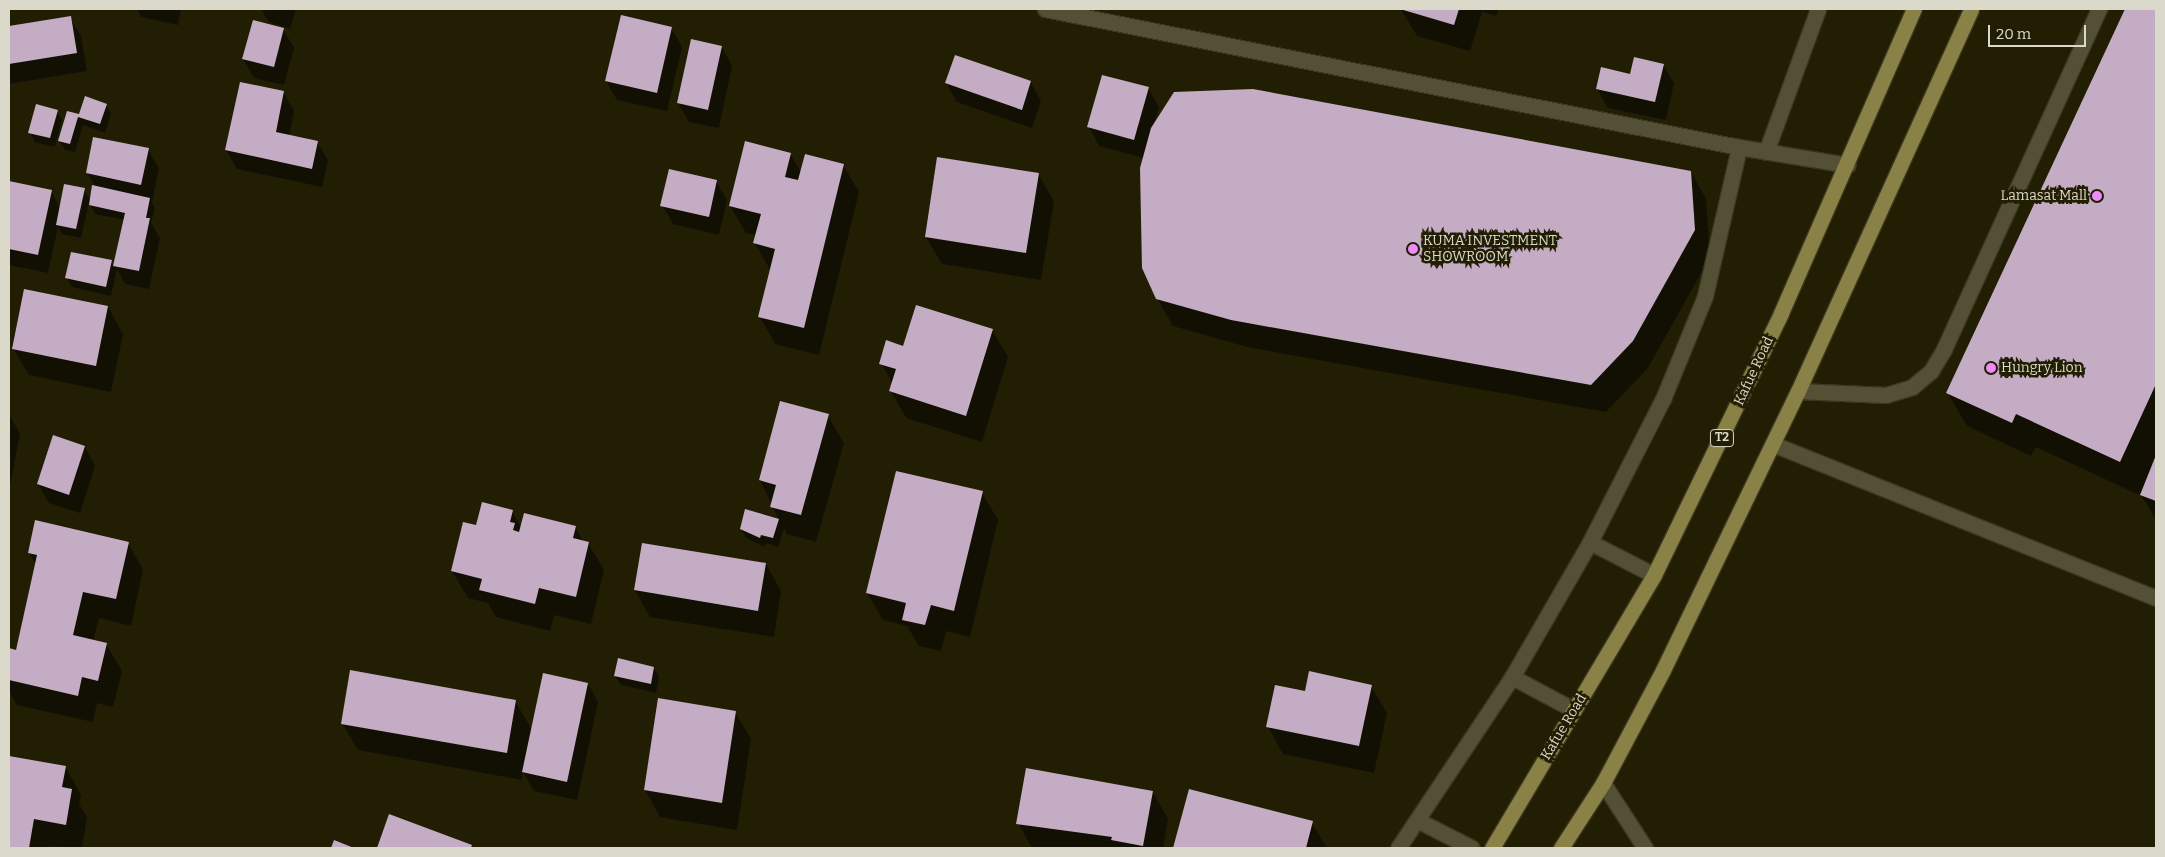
<!DOCTYPE html>
<html>
<head>
<meta charset="utf-8">
<style>
  body { margin:0 }
  #map { position:relative; width:2165px; height:857px; overflow:hidden; background:#221e04; font-family:Bitter,serif }
  div>[style] { position:absolute }
  .shadow>* { inset:0; background:#0007 }
  .building>* { inset:0; background:#c3acc4 }
  .roads { filter:drop-shadow(1px 0 #3c3820) drop-shadow(-1px 0 #3c3820) drop-shadow(0 1px #3c3820) drop-shadow(0 -1px #3c3820) }
  .minor>* { height:15px; margin:-7.5px; padding:0 7.5px; transform-origin:7.5px; border-radius:7.5px; background:#545035 }
  .major>* { height:15px; margin:-7.5px; padding:0 7.5px; transform-origin:7.5px; border-radius:7.5px; background:#8a8147 }
  .dots>* { width:14px; height:14px; translate:-50% -50%; box-sizing:border-box; border:2px solid #221e04; border-radius:50% }
  span { translate:-50% -50%; white-space:nowrap; text-align:center; line-height:1.15; -webkit-text-stroke:5px #221e04; paint-order:stroke }
  .shield-label span { padding:1px 4px; background:#221e04; border:1px solid; border-radius:4px; -webkit-text-stroke-width:0 }
  .shield-label { font-size:12px; color:#dbd9c9; font-weight:700 }
  .poi-label { font-size:14px; color:#dbd9c9 }
  .right { translate:-100% -50%; text-align:right }
  .left { translate:0 -50%; text-align:left }
  .street-label { font-size:14px; color:#dbd9c9 }
  .frame { position:absolute; inset:0; border:10px solid #dbd9c9; pointer-events:none }
  .scale { position:absolute; left:1988px; top:25px; width:98px; height:22px; box-sizing:border-box; border:2px solid #dbd9c9; border-top:0; padding-left:6px; font-size:15px; line-height:18px; white-space:nowrap; color:#dbd9c9; -webkit-text-stroke:4px #221e04; paint-order:stroke }
</style>
</head>
<body>
<div id="map">
  <div class="shadow">
    <i style="clip-path:polygon(137px 9px,181px 9px,178px 25px,141px 17px)"></i>
    <i style="clip-path:polygon(261px 9px,296px 9px,290px 29px,269px 22px)"></i>
    <i style="clip-path:polygon(1401px 9px,1499px 9px,1496px 16px,1482px 12px,1470px 51px,1417px 36px)"></i>
    <i style="clip-path:polygon(2127px 9px,2156px 9px,2156px 520px,2140px 493px,2139px 495px,2036px 447px,2031px 456px,1967px 426px,1947px 392px)"></i>
    <i style="clip-path:polygon(70px 18px,81px 36px,87px 71px,9px 84px,9px 28px)"></i>
    <i style="clip-path:polygon(671px 28px,682px 47px,667px 111px,617px 100px,606px 81px)"></i>
    <i style="clip-path:polygon(283px 29px,294px 48px,284px 85px,254px 78px,243px 59px)"></i>
    <i style="clip-path:polygon(722px 47px,732px 66px,719px 128px,689px 122px,678px 103px)"></i>
    <i style="clip-path:polygon(1663px 65px,1674px 83px,1666px 120px,1608px 108px,1597px 89px)"></i>
    <i style="clip-path:polygon(1031px 82px,1041px 101px,1032px 128px,957px 102px,946px 83px)"></i>
    <i style="clip-path:polygon(1148px 88px,1159px 107px,1154px 124px,1691px 172px,1706px 199px,1710px 257px,1648px 368px,1606px 412px,1247px 347px,1173px 326px,1157px 298px,1144px 158px,1099px 146px,1089px 127px)"></i>
    <i style="clip-path:polygon(284px 93px,294px 111px,289px 136px,317px 142px,328px 160px,322px 187px,237px 169px,226px 150px)"></i>
    <i style="clip-path:polygon(106px 105px,111px 114px,105px 133px,83px 125px,75px 152px,65px 150px,59px 140px,67px 113px,80px 116px)"></i>
    <i style="clip-path:polygon(57px 111px,62px 120px,55px 147px,35px 142px,30px 132px)"></i>
    <i style="clip-path:polygon(148px 150px,159px 168px,152px 203px,155px 208px,151px 223px,160px 238px,149px 289px,125px 284px,117px 269px,111px 296px,72px 287px,67px 278px,111px 262px,114px 267px,125px 220px,95px 214px,89px 202px,81px 238px,62px 234px,58px 227px,48px 273px,9px 265px,9px 182px,51px 191px,60px 208px,84px 190px,91px 201px,96px 187px,87px 173px)"></i>
    <i style="clip-path:polygon(790px 154px,801px 172px,843px 165px,859px 192px,819px 355px,775px 344px,760px 317px,770px 270px,755px 243px,757px 235px,746px 233px,730px 206px)"></i>
    <i style="clip-path:polygon(938px 158px,1038px 174px,1054px 201px,1041px 280px,942px 264px,926px 237px)"></i>
    <i style="clip-path:polygon(716px 181px,727px 200px,719px 235px,673px 224px,662px 205px)"></i>
    <i style="clip-path:polygon(108px 307px,123px 334px,111px 392px,29px 375px,13px 348px)"></i>
    <i style="clip-path:polygon(992px 330px,1008px 357px,982px 442px,906px 418px,891px 391px,893px 384px,881px 363px)"></i>
    <i style="clip-path:polygon(9px 414px,20px 434px,10px 486px,9px 486px)"></i>
    <i style="clip-path:polygon(828px 416px,844px 443px,816px 542px,787px 534px,784px 528px,778px 547px,766px 543px,765px 547px,746px 538px,741px 529px,746px 510px,779px 520px,760px 480px)"></i>
    <i style="clip-path:polygon(54px 437px,85px 447px,95px 466px,80px 513px,49px 503px,38px 484px)"></i>
    <i style="clip-path:polygon(982px 493px,998px 520px,970px 637px,946px 631px,941px 651px,919px 646px,907px 626px,883px 620px,867px 593px)"></i>
    <i style="clip-path:polygon(512px 511px,521px 527px,575px 527px,584px 542px,588px 543px,604px 570px,591px 624px,554px 615px,550px 631px,496px 617px,488px 603px,468px 598px,452px 571px,477px 526px)"></i>
    <i style="clip-path:polygon(128px 543px,143px 570px,131px 626px,99px 618px,93px 641px,106px 644px,122px 671px,113px 707px,97px 703px,93px 722px,17px 705px,9px 691px,9px 650px,17px 651px,36px 565px,29px 553px)"></i>
    <i style="clip-path:polygon(766px 564px,781px 591px,774px 637px,650px 617px,635px 590px)"></i>
    <i style="clip-path:polygon(654px 668px,659px 677px,656px 693px,621px 685px,615px 676px)"></i>
    <i style="clip-path:polygon(588px 684px,598px 702px,577px 800px,534px 791px,523px 772px,522px 780px,358px 750px,342px 723px,515px 701px,532px 730px)"></i>
    <i style="clip-path:polygon(1371px 686px,1387px 713px,1374px 773px,1283px 754px,1268px 727px,1306px 693px)"></i>
    <i style="clip-path:polygon(735px 712px,751px 739px,737px 830px,660px 817px,645px 790px)"></i>
    <i style="clip-path:polygon(9px 757px,66px 768px,81px 795px,79px 804px,87px 817px,82px 848px,49px 846px,49px 848px,9px 848px)"></i>
    <i style="clip-path:polygon(1190px 791px,1312px 823px,1327px 848px,1174px 848px)"></i>
    <i style="clip-path:polygon(1153px 792px,1168px 819px,1163px 848px,1032px 848px,1018px 823px)"></i>
    <i style="clip-path:polygon(390px 816px,472px 846px,473px 848px,378px 848px)"></i>
  </div>
  <div class="building">
    <i style="clip-path:polygon(1400px 9px,1459px 9px,1454px 25px)"></i>
    <i style="clip-path:polygon(2125px 9px,2156px 9px,2156px 384px,2120px 462px,2016px 414px,2012px 423px,1946px 393px)"></i>
    <i style="clip-path:polygon(621px 15px,672px 27px,657px 93px,605px 81px)"></i>
    <i style="clip-path:polygon(71px 16px,77px 53px,9px 64px,9px 26px)"></i>
    <i style="clip-path:polygon(253px 20px,284px 28px,274px 67px,242px 59px)"></i>
    <i style="clip-path:polygon(691px 39px,722px 46px,708px 110px,677px 103px)"></i>
    <i style="clip-path:polygon(955px 55px,1031px 81px,1022px 110px,945px 83px)"></i>
    <i style="clip-path:polygon(1634px 57px,1664px 64px,1655px 102px,1596px 89px,1601px 67px,1630px 74px)"></i>
    <i style="clip-path:polygon(1102px 75px,1149px 87px,1134px 140px,1087px 127px)"></i>
    <i style="clip-path:polygon(240px 82px,284px 91px,276px 132px,318px 141px,312px 169px,225px 150px)"></i>
    <i style="clip-path:polygon(1253px 89px,1691px 171px,1695px 230px,1633px 341px,1591px 385px,1231px 320px,1156px 299px,1142px 268px,1140px 168px,1151px 128px,1174px 92px)"></i>
    <i style="clip-path:polygon(85px 96px,107px 104px,100px 124px,78px 117px,70px 144px,58px 141px,67px 111px,79px 114px)"></i>
    <i style="clip-path:polygon(36px 104px,58px 110px,50px 138px,28px 133px)"></i>
    <i style="clip-path:polygon(93px 137px,149px 148px,141px 185px,86px 173px)"></i>
    <i style="clip-path:polygon(745px 141px,791px 153px,785px 177px,798px 180px,805px 154px,844px 164px,804px 328px,758px 317px,775px 249px,753px 243px,761px 214px,729px 206px)"></i>
    <i style="clip-path:polygon(937px 157px,1039px 173px,1026px 253px,925px 237px)"></i>
    <i style="clip-path:polygon(669px 169px,717px 180px,709px 217px,660px 206px)"></i>
    <i style="clip-path:polygon(9px 181px,52px 190px,38px 255px,9px 249px)"></i>
    <i style="clip-path:polygon(64px 184px,85px 188px,76px 229px,56px 225px)"></i>
    <i style="clip-path:polygon(92px 185px,150px 198px,146px 218px,150px 218px,139px 271px,113px 266px,125px 213px,89px 205px)"></i>
    <i style="clip-path:polygon(71px 252px,112px 260px,106px 287px,65px 278px)"></i>
    <i style="clip-path:polygon(24px 289px,108px 306px,96px 366px,12px 349px)"></i>
    <i style="clip-path:polygon(916px 305px,993px 329px,966px 416px,889px 391px,896px 369px,879px 364px,886px 340px,903px 346px)"></i>
    <i style="clip-path:polygon(780px 401px,829px 414px,801px 515px,770px 507px,776px 485px,759px 480px)"></i>
    <i style="clip-path:polygon(53px 435px,85px 446px,69px 495px,37px 484px)"></i>
    <i style="clip-path:polygon(2156px 455px,2156px 501px,2140px 495px)"></i>
    <i style="clip-path:polygon(896px 471px,983px 491px,954px 611px,931px 605px,925px 625px,902px 620px,906px 603px,866px 593px)"></i>
    <i style="clip-path:polygon(482px 502px,513px 510px,510px 522px,515px 523px,513px 530px,519px 532px,524px 513px,576px 526px,573px 538px,589px 542px,576px 597px,539px 588px,535px 604px,479px 590px,482px 579px,451px 571px,463px 522px,476px 525px)"></i>
    <i style="clip-path:polygon(745px 509px,779px 519px,773px 538px,761px 535px,760px 538px,740px 529px)"></i>
    <i style="clip-path:polygon(35px 520px,129px 542px,116px 599px,83px 592px,73px 635px,107px 643px,98px 681px,82px 677px,78px 696px,9px 680px,9px 648px,16px 650px,37px 555px,28px 553px)"></i>
    <i style="clip-path:polygon(642px 543px,766px 563px,758px 611px,634px 590px)"></i>
    <i style="clip-path:polygon(618px 658px,654px 667px,651px 684px,614px 676px)"></i>
    <i style="clip-path:polygon(350px 670px,516px 700px,507px 753px,341px 724px)"></i>
    <i style="clip-path:polygon(1309px 671px,1372px 685px,1359px 746px,1266px 727px,1275px 685px,1305px 691px)"></i>
    <i style="clip-path:polygon(543px 673px,588px 683px,567px 782px,522px 772px)"></i>
    <i style="clip-path:polygon(658px 698px,736px 711px,722px 803px,644px 790px)"></i>
    <i style="clip-path:polygon(9px 756px,66px 766px,62px 787px,72px 789px,66px 825px,34px 819px,29px 848px,9px 848px)"></i>
    <i style="clip-path:polygon(1026px 768px,1153px 791px,1143px 846px,1111px 840px,1112px 837px,1016px 824px)"></i>
    <i style="clip-path:polygon(1189px 789px,1313px 821px,1306px 848px,1173px 848px)"></i>
    <i style="clip-path:polygon(389px 814px,472px 845px,471px 848px,377px 848px)"></i>
    <i style="clip-path:polygon(334px 840px,354px 848px,331px 848px)"></i>
  </div>
  <div class="roads">
    <div class="minor">
      <i style="left:1045px;top:9px;width:708px;rotate:11.25deg"></i>
      <i style="left:1739px;top:147px;width:110px;rotate:9.4deg"></i>
      <i style="left:1766px;top:152px;width:152px;rotate:-70deg"></i>
      <i style="left:1798px;top:391px;width:88px;rotate:2.6deg"></i>
      <i style="left:1886px;top:395px;width:27px;rotate:-17deg"></i>
      <i style="left:1912px;top:387px;width:25px;rotate:-40deg"></i>
      <i style="left:1931px;top:371px;width:26px;rotate:-59deg"></i>
      <i style="left:1944px;top:349px;width:374px;rotate:-65.5deg"></i>
      <i style="left:1773px;top:444px;width:413px;rotate:21.9deg"></i>
      <i style="left:1590px;top:542px;width:72px;rotate:27.3deg"></i>
      <i style="left:1512px;top:677px;width:70px;rotate:28deg"></i>
      <i style="left:1603px;top:783px;width:77px;rotate:57.1deg"></i>
      <i style="left:1419px;top:821px;width:59px;rotate:27deg"></i>
      <i style="left:1398px;top:848px;width:206px;rotate:-56.3deg"></i>
      <i style="left:1512px;top:677px;width:156px;rotate:-60deg"></i>
      <i style="left:1590px;top:542px;width:161px;rotate:-63deg"></i>
      <i style="left:1663px;top:399px;width:111px;rotate:-67.8deg"></i>
      <i style="left:1705px;top:296px;width:153px;rotate:-77.1deg"></i>
    </div>
    <div class="major">
      <i style="left:1492px;top:848px;width:317px;rotate:-59.3deg"></i>
      <i style="left:1654px;top:575px;width:291px;rotate:-64.1deg"></i>
      <i style="left:1781px;top:313px;width:332px;rotate:-66.4deg"></i>
      <i style="left:1561px;top:848px;width:77px;rotate:-57.1deg"></i>
      <i style="left:1603px;top:783px;width:128px;rotate:-62deg"></i>
      <i style="left:1663px;top:670px;width:310px;rotate:-64.2deg"></i>
      <i style="left:1798px;top:391px;width:419px;rotate:-65.6deg"></i>
    </div>
  </div>
  <div class="dots">
    <i style="left:2097px;top:196px;background:#ee8bf8"></i>
    <i style="left:1413px;top:249px;background:#ee8bf8"></i>
    <i style="left:1991px;top:368px;background:#ee8bf8"></i>
  </div>
  <div class="shield-label">
    <span style="left:1722px;top:438px">T2</span>
  </div>
  <div class="poi-label">
    <span class="right" style="left:2087px;top:196px">Lamasat Mall</span>
    <span class="left" style="left:1423px;top:249px">KUMA INVESTMENT<br>SHOWROOM</span>
    <span class="left" style="left:2001px;top:368px">Hungry Lion</span>
  </div>
  <div class="street-label">
    <span style="left:1754px;top:371px;rotate:-65deg">Kafue Road</span>
    <span style="left:1564px;top:727px;rotate:-59deg">Kafue Road</span>
  </div>
  <div class="frame"></div>
  <div class="scale">20 m</div>
</div>
</body>
</html>
